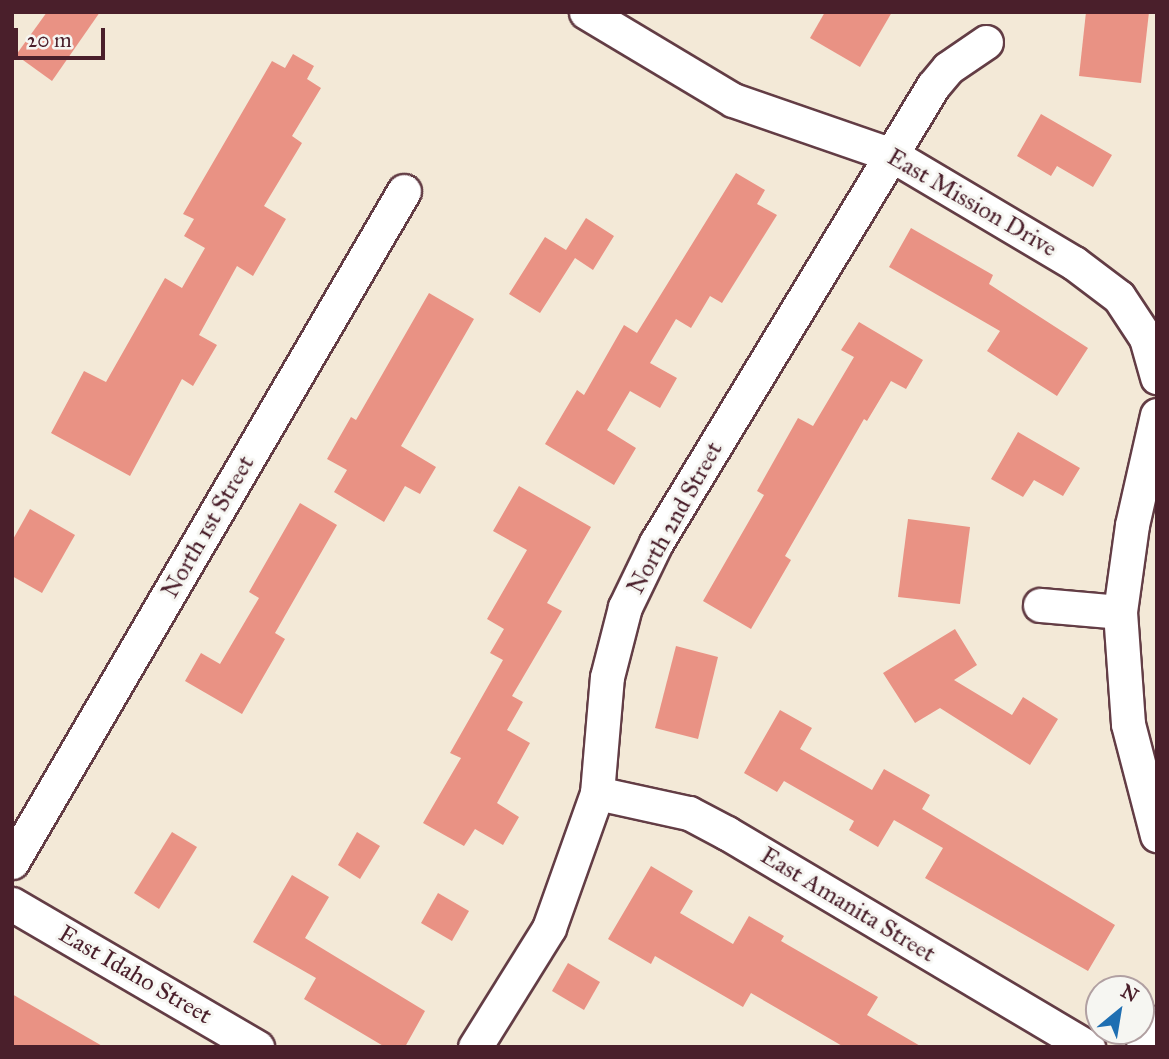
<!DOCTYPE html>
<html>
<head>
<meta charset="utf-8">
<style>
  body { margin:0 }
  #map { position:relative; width:1169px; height:1059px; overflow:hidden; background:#f3e9d7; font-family:"IM FELL Great Primer",serif }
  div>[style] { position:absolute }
  .building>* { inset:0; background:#e99284 }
  .roads { filter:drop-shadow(2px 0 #633d45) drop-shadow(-2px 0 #633d45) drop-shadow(0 2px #633d45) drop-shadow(0 -2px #633d45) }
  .minor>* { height:33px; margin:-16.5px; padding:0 16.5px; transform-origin:16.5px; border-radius:16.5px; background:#fff }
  span { translate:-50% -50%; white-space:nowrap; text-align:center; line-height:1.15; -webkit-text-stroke:6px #f6f6f2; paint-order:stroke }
  .street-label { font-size:24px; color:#4a1f2b }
  .frame { position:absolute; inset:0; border:14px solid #4a1f2b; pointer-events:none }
  .north { position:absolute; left:1085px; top:975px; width:70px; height:70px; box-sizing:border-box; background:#f6f6f2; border:2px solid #b1a0a2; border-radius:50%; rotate:30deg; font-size:19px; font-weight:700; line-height:28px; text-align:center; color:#4a1f2b }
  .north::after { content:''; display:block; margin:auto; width:24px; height:32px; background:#1f6fb2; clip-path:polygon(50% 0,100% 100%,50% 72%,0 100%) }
  .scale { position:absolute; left:14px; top:28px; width:91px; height:32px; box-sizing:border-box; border:4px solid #4a1f2b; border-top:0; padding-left:9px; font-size:21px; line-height:24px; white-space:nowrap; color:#4a1f2b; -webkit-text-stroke:5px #f6f6f2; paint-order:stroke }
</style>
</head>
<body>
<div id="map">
  <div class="building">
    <i style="clip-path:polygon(47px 12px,100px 12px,52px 81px,16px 55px)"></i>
    <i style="clip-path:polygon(825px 12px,892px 12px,860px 67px,810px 38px)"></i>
    <i style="clip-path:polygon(1086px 12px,1149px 12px,1141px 83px,1079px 76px)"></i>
    <i style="clip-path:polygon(293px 54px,314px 66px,307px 79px,321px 88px,292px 136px,302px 143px,264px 206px,286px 219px,253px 276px,237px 266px,199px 335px,217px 345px,193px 386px,182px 379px,130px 476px,51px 433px,84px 371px,106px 382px,165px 278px,182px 288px,205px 248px,184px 236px,194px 219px,183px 214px,272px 61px,285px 68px)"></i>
    <i style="clip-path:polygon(1041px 114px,1112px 155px,1093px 187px,1057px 166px,1051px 176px,1017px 156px)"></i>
    <i style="clip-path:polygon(736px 173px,765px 190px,757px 204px,777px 215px,722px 303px,710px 296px,691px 328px,676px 319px,650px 363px,677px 378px,660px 408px,630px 391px,607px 430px,636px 448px,614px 485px,545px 444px,577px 390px,584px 395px,624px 325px,637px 333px)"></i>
    <i style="clip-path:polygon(586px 218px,614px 236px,593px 270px,575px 258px,540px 313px,509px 294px,545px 237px,566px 250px)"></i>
    <i style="clip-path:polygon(911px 228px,993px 275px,989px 284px,1088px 348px,1057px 396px,987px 351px,1000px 331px,889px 267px)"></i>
    <i style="clip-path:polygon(429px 293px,474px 319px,401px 446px,436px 467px,420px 494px,405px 486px,384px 522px,334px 492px,347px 470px,327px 459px,351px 417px,356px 420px)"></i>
    <i style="clip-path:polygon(859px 322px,923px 360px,906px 389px,891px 381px,867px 421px,864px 419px,785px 556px,791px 560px,751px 629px,703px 601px,764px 495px,757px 491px,798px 418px,813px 426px,854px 357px,841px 350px)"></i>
    <i style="clip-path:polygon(1018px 432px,1080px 468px,1063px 496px,1034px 480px,1023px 497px,991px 479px)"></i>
    <i style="clip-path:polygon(519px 486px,591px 527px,547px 603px,562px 611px,512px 696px,523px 702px,507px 730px,530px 743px,497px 803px,519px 817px,503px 845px,475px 829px,464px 846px,423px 823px,461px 758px,450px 753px,503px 660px,490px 653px,504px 629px,487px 619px,527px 550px,493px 531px)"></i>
    <i style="clip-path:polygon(300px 503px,337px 525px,275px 633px,285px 639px,242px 714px,185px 681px,201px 653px,220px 664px,259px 598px,249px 592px)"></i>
    <i style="clip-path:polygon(30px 509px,75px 535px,42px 593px,12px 576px,12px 541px)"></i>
    <i style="clip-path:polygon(908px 519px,970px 527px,960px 604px,898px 597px)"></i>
    <i style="clip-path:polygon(955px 629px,977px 665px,954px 680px,1012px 715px,1023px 697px,1058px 719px,1030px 765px,940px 708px,915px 723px,883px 673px)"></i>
    <i style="clip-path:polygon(676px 646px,718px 657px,698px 739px,655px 728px)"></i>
    <i style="clip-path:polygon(780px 710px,812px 728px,800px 749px,872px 790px,884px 769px,930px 795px,922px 809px,1115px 925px,1088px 971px,925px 878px,943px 848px,894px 820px,878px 847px,849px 830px,854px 821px,784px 781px,777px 792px,744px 773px)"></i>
    <i style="clip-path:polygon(172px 832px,197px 847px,159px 909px,134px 893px)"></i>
    <i style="clip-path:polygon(357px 832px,380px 846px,360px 879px,338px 865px)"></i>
    <i style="clip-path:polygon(651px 866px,693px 891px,680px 913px,733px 944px,749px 916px,784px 936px,781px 941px,878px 997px,867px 1015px,922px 1047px,844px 1047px,751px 993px,743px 1007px,655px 956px,651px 964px,608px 939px)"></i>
    <i style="clip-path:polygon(292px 875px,329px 897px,305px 938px,425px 1011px,405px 1047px,385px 1047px,304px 999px,316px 978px,253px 942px)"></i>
    <i style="clip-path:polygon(438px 893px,469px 911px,452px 941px,421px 923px)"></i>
    <i style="clip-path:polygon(568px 963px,600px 982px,584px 1010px,552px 991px)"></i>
    <i style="clip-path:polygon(12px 994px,104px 1047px,12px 1047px)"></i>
  </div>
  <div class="roads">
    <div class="minor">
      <i style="left:586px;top:12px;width:171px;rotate:30.9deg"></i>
      <i style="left:733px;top:100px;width:168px;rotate:19.1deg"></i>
      <i style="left:892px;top:155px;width:212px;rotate:30.7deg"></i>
      <i style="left:1074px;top:263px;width:56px;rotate:37.1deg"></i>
      <i style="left:1119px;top:297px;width:49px;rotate:56.6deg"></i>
      <i style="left:1146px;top:338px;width:41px;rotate:74.2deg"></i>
      <i style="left:1157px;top:415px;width:113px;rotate:102.8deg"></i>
      <i style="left:1132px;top:525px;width:88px;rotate:97.9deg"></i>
      <i style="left:1120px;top:612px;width:112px;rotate:85.9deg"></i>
      <i style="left:1128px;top:724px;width:115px;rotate:75.4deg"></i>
      <i style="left:1040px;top:605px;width:80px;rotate:5deg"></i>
      <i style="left:597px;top:793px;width:94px;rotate:12.3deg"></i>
      <i style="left:689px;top:813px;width:43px;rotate:27.8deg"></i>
      <i style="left:727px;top:833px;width:420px;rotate:30.7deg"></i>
      <i style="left:12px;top:862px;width:777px;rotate:-59.71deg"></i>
      <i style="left:12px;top:904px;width:284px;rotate:30.3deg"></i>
      <i style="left:475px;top:1047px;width:140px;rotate:-58.1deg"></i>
      <i style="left:549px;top:928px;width:143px;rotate:-70.4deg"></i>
      <i style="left:597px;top:793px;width:116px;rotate:-85.1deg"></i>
      <i style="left:607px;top:677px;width:72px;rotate:-75.6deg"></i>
      <i style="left:625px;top:607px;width:71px;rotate:-64.2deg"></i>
      <i style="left:656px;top:543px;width:534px;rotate:-58.78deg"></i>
      <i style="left:933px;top:86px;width:23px;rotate:-50deg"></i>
      <i style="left:948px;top:68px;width:46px;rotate:-34.4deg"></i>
      <i style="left:1143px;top:1047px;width:28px;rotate:-60deg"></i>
    </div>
  </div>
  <div class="street-label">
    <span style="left:972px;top:203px;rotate:30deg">East Mission Drive</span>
    <span style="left:675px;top:518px;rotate:-61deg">North 2nd Street</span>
    <span style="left:208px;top:527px;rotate:-60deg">North 1st Street</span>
    <span style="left:848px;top:905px;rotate:31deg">East Amanita Street</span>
    <span style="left:135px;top:975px;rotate:30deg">East Idaho Street</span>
  </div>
  <div class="frame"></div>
  <div class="north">N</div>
  <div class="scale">20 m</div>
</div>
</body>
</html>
